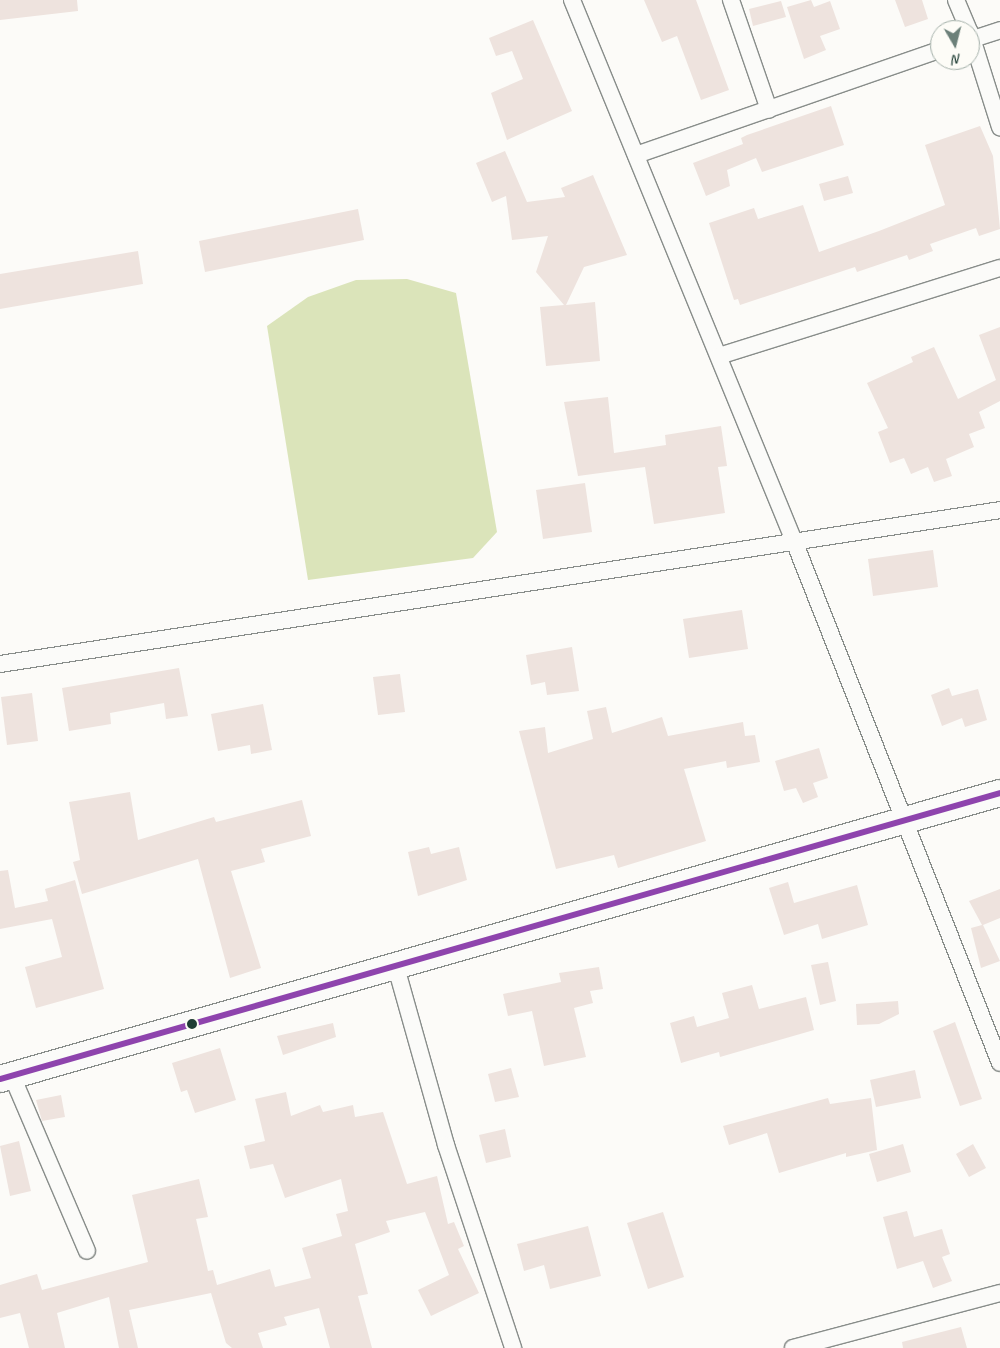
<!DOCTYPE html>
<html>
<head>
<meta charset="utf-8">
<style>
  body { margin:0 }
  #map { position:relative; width:1000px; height:1348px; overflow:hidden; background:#fcfbf8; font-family:Caveat,sans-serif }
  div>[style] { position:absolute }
  .green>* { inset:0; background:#dbe4ba }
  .building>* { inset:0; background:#eee3de }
  .roads { filter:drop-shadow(1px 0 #888d8a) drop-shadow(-1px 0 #888d8a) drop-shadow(0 1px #888d8a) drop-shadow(0 -1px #888d8a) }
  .minor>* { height:16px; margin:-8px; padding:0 8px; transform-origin:8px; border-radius:8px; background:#fbfbf9 }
  .primary>* { height:26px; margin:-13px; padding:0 13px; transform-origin:13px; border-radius:13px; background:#fbfbf9 }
  .bus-1>* { height:6px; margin:-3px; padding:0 3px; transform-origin:3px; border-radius:3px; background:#8e44ad }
  .dots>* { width:14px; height:14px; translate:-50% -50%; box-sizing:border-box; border:2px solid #fdfcf7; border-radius:50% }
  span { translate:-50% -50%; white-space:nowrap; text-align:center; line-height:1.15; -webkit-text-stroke:5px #fdfcf7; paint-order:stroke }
  .north { position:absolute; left:930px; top:20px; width:50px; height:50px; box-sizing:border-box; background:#fdfcf7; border:1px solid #a4b0a9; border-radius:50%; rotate:172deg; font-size:14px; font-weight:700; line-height:20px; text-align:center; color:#1f3d34 }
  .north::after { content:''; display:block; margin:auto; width:18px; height:22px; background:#6c8079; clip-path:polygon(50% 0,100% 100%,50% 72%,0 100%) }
</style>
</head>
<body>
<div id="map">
  <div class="green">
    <i style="clip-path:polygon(407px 279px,456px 293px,497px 532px,473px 558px,308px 580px,267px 326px,308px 297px,356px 280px)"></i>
  </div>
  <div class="building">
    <i style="clip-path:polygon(0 0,77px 0,78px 11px,0 20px)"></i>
    <i style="clip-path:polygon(644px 0,696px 0,729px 90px,701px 100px,677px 36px,662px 42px)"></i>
    <i style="clip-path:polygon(811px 0,814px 7px,830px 1px,840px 29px,820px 36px,826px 50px,804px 59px,787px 7px)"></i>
    <i style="clip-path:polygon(895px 0,922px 0,928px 19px,905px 27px)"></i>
    <i style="clip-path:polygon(781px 1px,786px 17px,753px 26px,749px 9px)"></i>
    <i style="clip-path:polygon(533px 20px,572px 111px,507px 140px,491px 93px,523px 79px,512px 51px,496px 56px,489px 38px)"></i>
    <i style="clip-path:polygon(831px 106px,844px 145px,762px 172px,756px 158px,727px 170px,730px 186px,706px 196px,693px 163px,743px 144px,741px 138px,747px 135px)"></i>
    <i style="clip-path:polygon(980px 126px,993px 156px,1000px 229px,979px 236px,976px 228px,930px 244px,933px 251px,909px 260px,907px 255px,857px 272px,855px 267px,740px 305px,738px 299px,734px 300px,709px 223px,754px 208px,758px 219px,803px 205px,819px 252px,879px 231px,945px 205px,925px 145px)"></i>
    <i style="clip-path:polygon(505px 151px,527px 202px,565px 197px,561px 188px,593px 175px,627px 255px,584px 267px,566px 305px,595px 302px,600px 361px,546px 366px,540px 307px,564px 305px,536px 272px,548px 236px,512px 240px,506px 196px,492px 202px,476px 163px)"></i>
    <i style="clip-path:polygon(848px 176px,853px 193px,824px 201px,819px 184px)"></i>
    <i style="clip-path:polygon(358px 209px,364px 240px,205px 272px,199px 241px)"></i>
    <i style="clip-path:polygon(138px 251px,143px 284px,0 309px,0 274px)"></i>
    <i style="clip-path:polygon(1000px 327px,1000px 401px,979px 412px,985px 428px,969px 434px,974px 447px,946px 459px,952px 476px,934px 482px,928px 467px,911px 474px,904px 458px,890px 463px,878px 432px,888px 428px,867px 383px,913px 362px,911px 357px,934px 347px,958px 399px,996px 380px,979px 335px)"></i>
    <i style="clip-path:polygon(608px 397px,614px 453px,666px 445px,665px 435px,721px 426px,727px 466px,718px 467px,725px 513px,654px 524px,645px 467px,578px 476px,564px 402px)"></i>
    <i style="clip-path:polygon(585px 483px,592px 532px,543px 539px,536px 490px)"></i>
    <i style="clip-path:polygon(933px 550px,938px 587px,873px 596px,868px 559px)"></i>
    <i style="clip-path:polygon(742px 610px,748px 649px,689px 658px,683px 619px)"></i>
    <i style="clip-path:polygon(572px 647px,579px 691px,547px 695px,545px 682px,531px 685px,526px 655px)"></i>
    <i style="clip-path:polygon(179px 668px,188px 716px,166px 719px,164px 703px,110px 713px,111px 724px,69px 731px,62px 688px)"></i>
    <i style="clip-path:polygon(400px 674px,405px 712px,378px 715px,373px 677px)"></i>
    <i style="clip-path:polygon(949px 688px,952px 696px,978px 689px,987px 720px,965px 727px,962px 718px,942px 726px,931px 695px)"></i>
    <i style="clip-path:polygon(32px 693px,38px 741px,7px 745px,1px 697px)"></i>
    <i style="clip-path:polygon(263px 704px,272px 750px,251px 754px,250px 745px,218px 751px,211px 714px)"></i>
    <i style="clip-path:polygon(606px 707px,612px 733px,662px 717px,668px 736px,743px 722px,745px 736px,755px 735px,760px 762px,727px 768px,726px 761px,684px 769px,706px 841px,618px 868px,614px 855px,556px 869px,519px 731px,545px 727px,548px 753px,593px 739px,587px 711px)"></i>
    <i style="clip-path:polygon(819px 748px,828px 778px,813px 783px,818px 797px,803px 803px,796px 788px,784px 791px,775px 761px)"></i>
    <i style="clip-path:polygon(130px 792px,138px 840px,214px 817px,216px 822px,302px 800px,311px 836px,261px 849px,265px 862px,231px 871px,261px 968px,230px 978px,198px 859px,82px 894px,73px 862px,80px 860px,69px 802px)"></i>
    <i style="clip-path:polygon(429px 847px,431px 854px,459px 847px,467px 880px,418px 896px,408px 852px)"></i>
    <i style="clip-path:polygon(8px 870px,15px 908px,48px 901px,45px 889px,75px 880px,104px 989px,36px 1008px,25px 967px,62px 957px,52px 919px,0 929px,0 871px)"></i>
    <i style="clip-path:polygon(788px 882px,794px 903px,857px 885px,868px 925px,822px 939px,818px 924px,784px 935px,769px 888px)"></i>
    <i style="clip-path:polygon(1000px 889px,1000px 918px,983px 925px,1000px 961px,981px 968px,971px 928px,982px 925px,969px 901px)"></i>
    <i style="clip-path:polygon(828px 962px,836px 1001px,820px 1005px,811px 965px)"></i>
    <i style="clip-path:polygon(599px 967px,603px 989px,590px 991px,593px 1003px,574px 1008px,586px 1057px,544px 1066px,532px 1011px,508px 1016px,503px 994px,561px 982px,559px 973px)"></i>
    <i style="clip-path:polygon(752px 985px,759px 1009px,806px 997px,814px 1030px,720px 1057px,719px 1052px,681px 1063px,670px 1023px,694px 1016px,697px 1027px,729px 1018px,722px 993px)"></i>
    <i style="clip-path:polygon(898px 1001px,899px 1014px,879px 1024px,857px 1025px,856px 1004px)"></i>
    <i style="clip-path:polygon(955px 1022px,982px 1099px,960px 1106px,933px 1031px)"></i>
    <i style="clip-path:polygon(333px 1023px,336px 1037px,283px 1055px,277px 1036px)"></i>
    <i style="clip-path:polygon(220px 1048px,236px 1100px,195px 1113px,187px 1090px,181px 1092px,172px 1063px)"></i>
    <i style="clip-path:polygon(511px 1068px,519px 1097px,495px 1102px,488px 1074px)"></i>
    <i style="clip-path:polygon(915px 1070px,921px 1098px,876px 1107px,870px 1080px)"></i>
    <i style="clip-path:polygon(286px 1092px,291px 1116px,320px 1105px,323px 1112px,353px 1105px,355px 1117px,383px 1112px,407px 1184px,437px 1176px,448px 1224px,454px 1222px,464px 1246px,458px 1249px,479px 1293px,431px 1316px,418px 1290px,449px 1275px,425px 1212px,386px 1221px,390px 1232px,355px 1244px,368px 1294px,358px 1296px,372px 1348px,330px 1348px,319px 1308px,284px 1317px,287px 1325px,258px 1333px,263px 1348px,232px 1348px,226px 1343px,211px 1293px,129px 1310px,138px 1348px,119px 1348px,109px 1297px,57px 1313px,65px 1348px,29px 1348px,20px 1313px,0 1318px,0 1285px,37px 1274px,42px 1290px,148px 1262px,132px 1195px,199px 1179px,208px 1217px,196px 1219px,208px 1271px,213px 1270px,217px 1285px,270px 1269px,275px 1287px,311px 1278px,302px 1248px,342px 1236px,336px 1214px,348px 1211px,341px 1179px,285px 1198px,273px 1164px,250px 1169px,244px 1146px,265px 1141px,255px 1099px)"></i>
    <i style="clip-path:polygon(61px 1095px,65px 1117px,42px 1121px,36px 1100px)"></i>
    <i style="clip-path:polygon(828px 1098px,830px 1104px,871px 1098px,877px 1150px,846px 1157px,846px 1153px,779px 1173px,767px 1133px,729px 1145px,723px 1126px)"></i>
    <i style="clip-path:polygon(505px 1129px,511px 1157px,486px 1163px,479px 1135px)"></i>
    <i style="clip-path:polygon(19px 1141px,31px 1191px,10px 1196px,0 1146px)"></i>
    <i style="clip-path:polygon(903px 1144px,911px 1172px,877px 1182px,869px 1154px)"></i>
    <i style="clip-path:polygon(973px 1144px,986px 1168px,969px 1177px,956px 1154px)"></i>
    <i style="clip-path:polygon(907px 1211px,914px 1237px,942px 1229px,950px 1254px,942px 1257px,952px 1281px,933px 1288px,923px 1261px,897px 1269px,883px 1217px)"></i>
    <i style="clip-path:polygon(663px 1212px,684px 1277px,648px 1289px,627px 1223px)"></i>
    <i style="clip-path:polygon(588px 1226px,601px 1276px,550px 1289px,544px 1265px,524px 1271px,517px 1244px)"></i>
    <i style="clip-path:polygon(961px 1327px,967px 1348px,903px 1348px,902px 1342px)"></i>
  </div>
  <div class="roads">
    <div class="minor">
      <i style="left:572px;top:0;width:585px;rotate:67.69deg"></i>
      <i style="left:794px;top:541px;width:561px;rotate:68.46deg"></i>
      <i style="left:731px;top:0;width:116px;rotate:70.9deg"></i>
      <i style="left:956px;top:0;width:33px;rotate:67deg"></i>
      <i style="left:970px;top:32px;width:100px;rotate:72.5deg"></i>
      <i style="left:970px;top:40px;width:32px;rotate:-18deg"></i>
      <i style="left:636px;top:155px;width:322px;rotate:-19.1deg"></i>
      <i style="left:719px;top:356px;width:294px;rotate:-17.4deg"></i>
      <i style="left:0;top:664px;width:1012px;rotate:-8.75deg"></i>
      <i style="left:396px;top:967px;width:185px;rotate:74.3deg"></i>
      <i style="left:446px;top:1145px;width:214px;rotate:71.7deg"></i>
      <i style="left:12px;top:1076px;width:190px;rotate:66.8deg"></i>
      <i style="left:793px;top:1348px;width:214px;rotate:-14.9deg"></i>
    </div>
    <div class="primary">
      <i style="left:0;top:1079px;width:1040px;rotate:-15.96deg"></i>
    </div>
  </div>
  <div class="bus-1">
    <i style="left:0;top:1079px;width:1040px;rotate:-15.96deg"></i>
  </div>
  <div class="dots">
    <i style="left:192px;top:1024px;background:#1f3d34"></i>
  </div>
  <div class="north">N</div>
</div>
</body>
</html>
